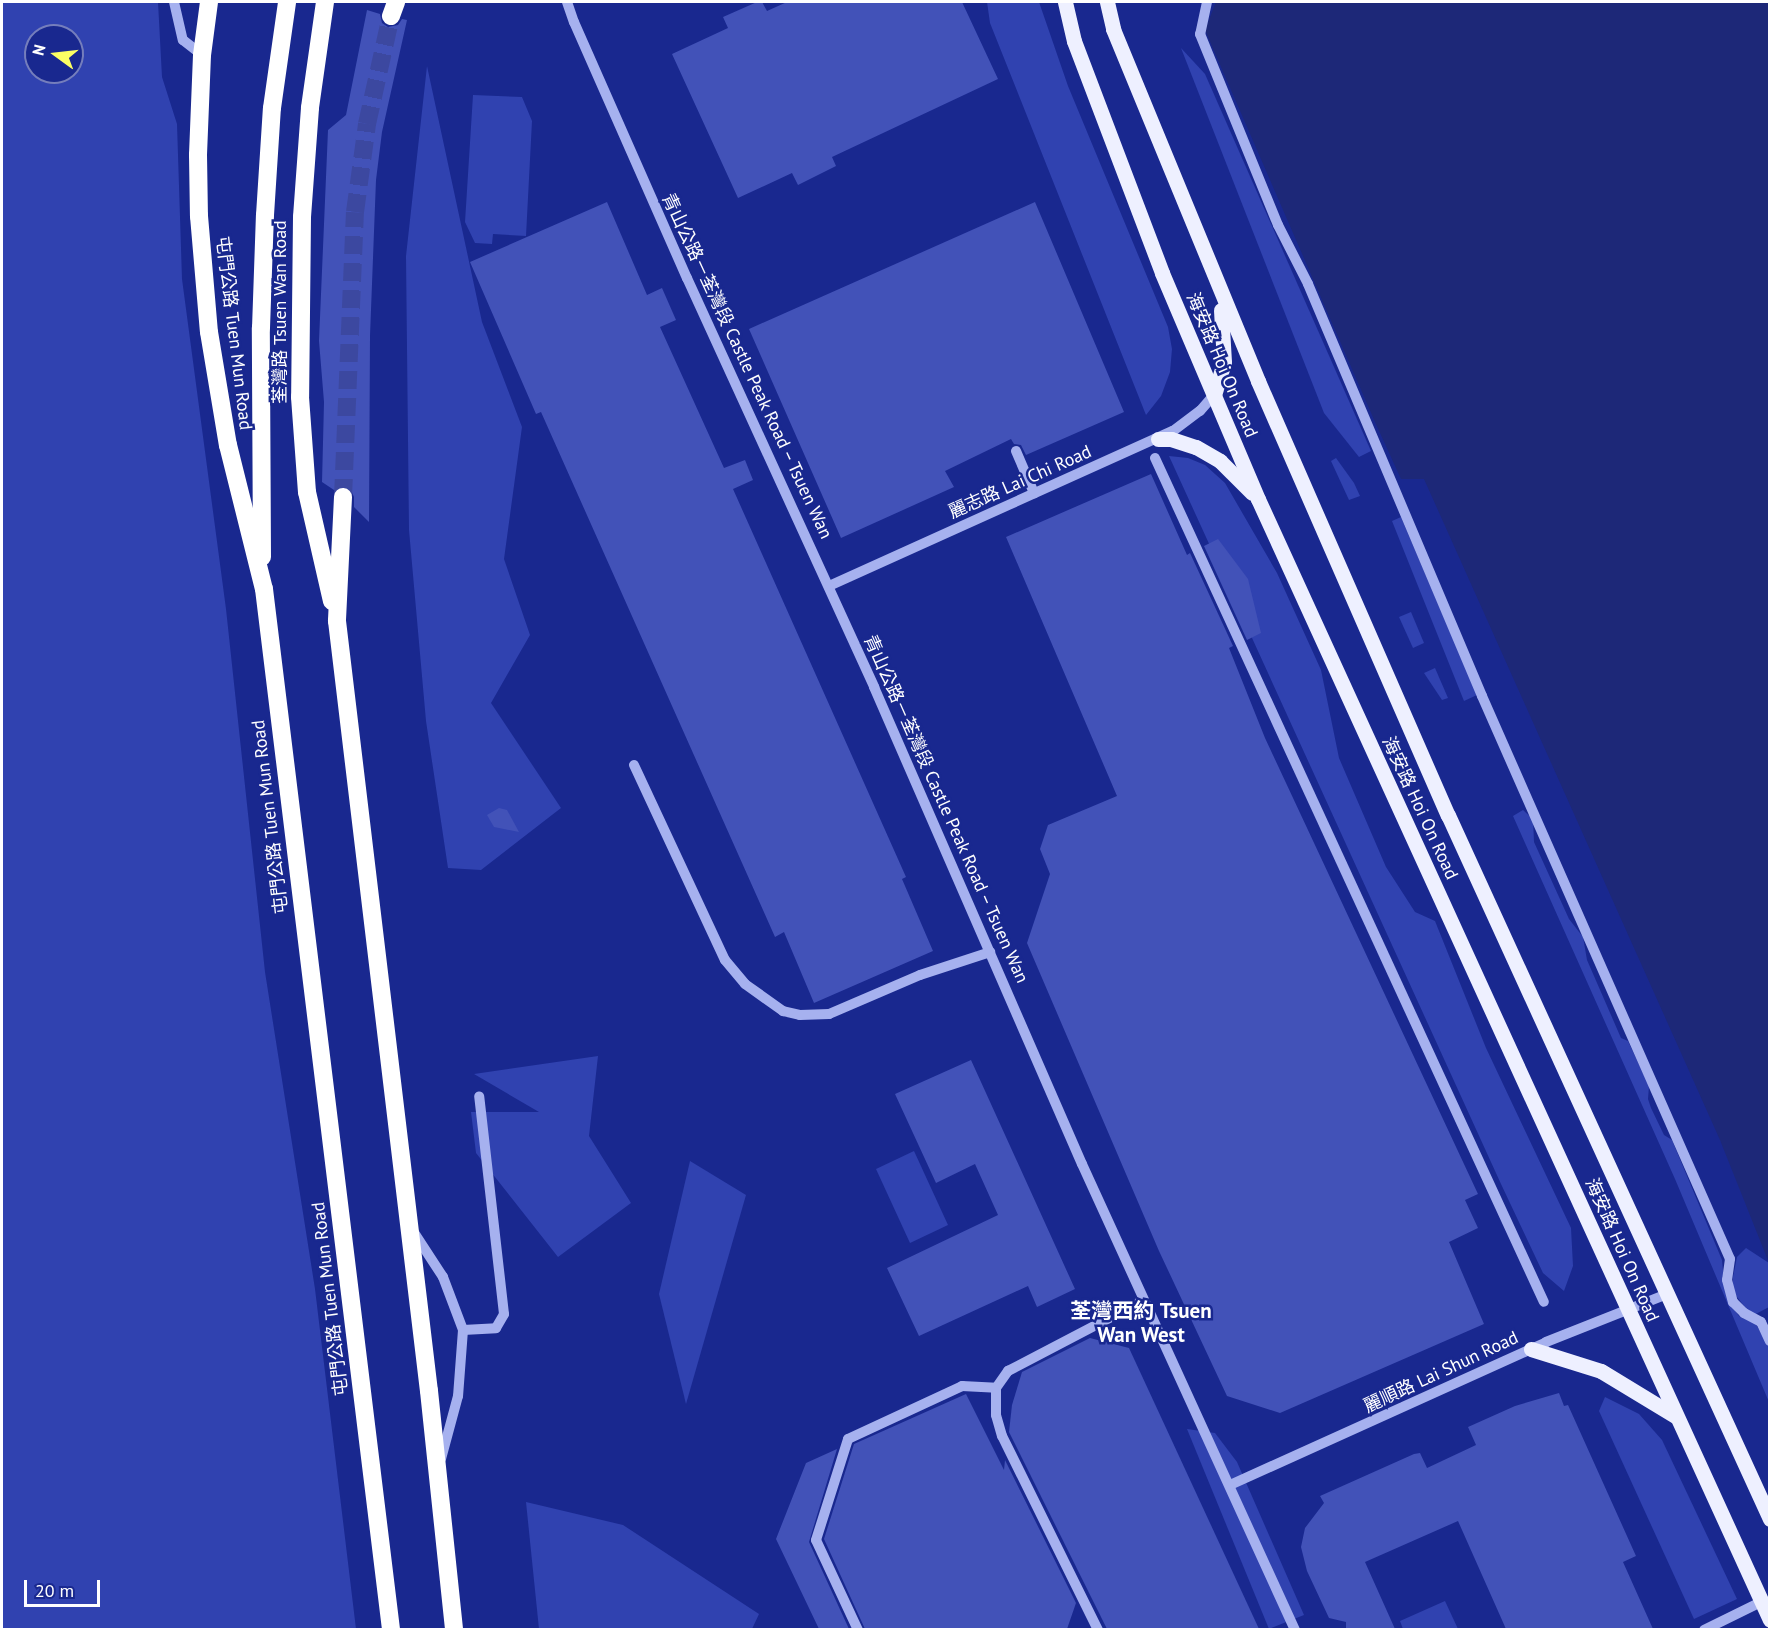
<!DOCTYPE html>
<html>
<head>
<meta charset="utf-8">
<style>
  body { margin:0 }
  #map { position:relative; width:1771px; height:1631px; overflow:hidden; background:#19288f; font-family:"PT Sans","Noto Sans TC",sans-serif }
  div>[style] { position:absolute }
  .green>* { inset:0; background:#3042b0 }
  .water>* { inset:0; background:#1d2878 }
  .building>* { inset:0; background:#4252b8 }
  .highway-tunnel>* { height:18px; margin-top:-9px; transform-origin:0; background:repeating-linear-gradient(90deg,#3c48a0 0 18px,transparent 0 27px) }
  .minor>* { height:10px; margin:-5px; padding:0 5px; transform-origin:5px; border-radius:5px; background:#a6b1ef }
  .major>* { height:15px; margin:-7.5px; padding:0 7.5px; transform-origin:7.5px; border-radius:7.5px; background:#eef0ff }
  .highway>* { height:18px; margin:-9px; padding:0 9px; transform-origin:9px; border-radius:9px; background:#fff }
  span { translate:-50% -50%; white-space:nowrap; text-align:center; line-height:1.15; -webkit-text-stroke:5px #19288f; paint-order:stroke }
  .street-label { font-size:18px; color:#fff }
  .quarter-label { font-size:21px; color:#fff; font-weight:700 }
  .frame { position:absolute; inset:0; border:3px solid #fff; pointer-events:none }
  .north { position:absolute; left:24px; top:24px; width:60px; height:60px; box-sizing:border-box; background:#19288f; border:2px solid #757ebc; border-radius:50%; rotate:285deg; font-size:16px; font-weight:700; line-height:24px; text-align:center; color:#fff }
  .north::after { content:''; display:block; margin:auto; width:21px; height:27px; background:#fcff64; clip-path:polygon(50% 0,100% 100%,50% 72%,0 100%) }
  .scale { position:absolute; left:24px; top:1580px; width:76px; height:27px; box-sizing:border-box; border:3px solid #fff; border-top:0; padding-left:8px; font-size:18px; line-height:21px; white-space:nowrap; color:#fff; -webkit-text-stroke:4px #19288f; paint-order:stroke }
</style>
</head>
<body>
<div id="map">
  <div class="green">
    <i style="clip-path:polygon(evenodd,2px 2px,158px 2px,162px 77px,177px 124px,182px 279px,226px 609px,265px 972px,315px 1289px,356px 1629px,2px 1629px,2px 2px,36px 36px,72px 36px,72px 72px,36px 72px,36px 36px)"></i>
    <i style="clip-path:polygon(987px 2px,1039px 2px,1068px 86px,1168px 327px,1172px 349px,1170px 372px,1161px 396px,1146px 415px,990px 23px)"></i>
    <i style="clip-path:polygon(1181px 48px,1205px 74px,1371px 451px,1359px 457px,1324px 413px)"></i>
    <i style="clip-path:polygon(427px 66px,482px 322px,522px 427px,504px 559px,530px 635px,491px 703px,561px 808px,481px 870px,448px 868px,426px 721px,409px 530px,406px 256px)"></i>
    <i style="clip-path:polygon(473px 95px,522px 97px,532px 121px,526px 236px,493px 234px,492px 244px,475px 243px,465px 222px)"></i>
    <i style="clip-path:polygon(1169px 456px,1188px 458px,1205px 465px,1225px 483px,1277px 573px,1321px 670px,1339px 758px,1386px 867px,1415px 912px,1435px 921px,1486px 1048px,1571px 1228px,1573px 1266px,1564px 1291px,1543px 1273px,1501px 1184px)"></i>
    <i style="clip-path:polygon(1336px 458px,1354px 483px,1360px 496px,1349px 500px,1331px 461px)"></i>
    <i style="clip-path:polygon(1401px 517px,1477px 695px,1464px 701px,1392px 521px)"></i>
    <i style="clip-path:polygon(1411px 612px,1424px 643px,1413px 648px,1399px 617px)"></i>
    <i style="clip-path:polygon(1435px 668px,1448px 698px,1442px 700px,1424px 673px)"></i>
    <i style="clip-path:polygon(1523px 810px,1533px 819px,1534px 842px,1569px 919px,1583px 937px,1587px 960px,1621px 1038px,1628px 1041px,1649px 1086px,1648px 1099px,1651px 1108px,1664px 1135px,1672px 1140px,1722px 1260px,1724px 1281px,1731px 1306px,1739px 1316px,1756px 1324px,1769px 1347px,1769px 1402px,1675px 1179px,1513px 816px)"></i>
    <i style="clip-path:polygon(598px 1056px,589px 1136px,631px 1203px,558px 1257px,476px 1153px,471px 1112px,539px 1112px,474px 1074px)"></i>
    <i style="clip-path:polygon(914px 1151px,948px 1225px,910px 1243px,876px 1169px)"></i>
    <i style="clip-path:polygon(690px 1161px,746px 1195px,686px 1404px,659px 1294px)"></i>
    <i style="clip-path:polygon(1746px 1248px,1769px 1263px,1769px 1307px,1752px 1316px,1733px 1292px,1733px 1277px,1737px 1257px)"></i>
    <i style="clip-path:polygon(1605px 1397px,1639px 1414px,1662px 1440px,1737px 1599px,1694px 1619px,1599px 1411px)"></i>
    <i style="clip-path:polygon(1187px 1429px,1215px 1433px,1237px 1462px,1304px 1615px,1269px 1629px)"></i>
    <i style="clip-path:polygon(526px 1502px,623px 1525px,759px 1614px,752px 1629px,539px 1629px)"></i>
    <i style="clip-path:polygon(1445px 1601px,1458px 1629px,1403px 1629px,1400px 1621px)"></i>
  </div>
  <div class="water">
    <i style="clip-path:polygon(1216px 2px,1769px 2px,1769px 1263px,1720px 1140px,1424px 479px,1401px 479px,1375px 422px,1205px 30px)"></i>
  </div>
  <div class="building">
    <i style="clip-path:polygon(757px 2px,762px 2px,767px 11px,787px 2px,962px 2px,998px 79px,832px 157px,836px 166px,798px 185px,792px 173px,738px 198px,672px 54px,728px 28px,723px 17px)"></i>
    <i style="clip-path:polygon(367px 10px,380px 14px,382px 23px,388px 27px,398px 25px,402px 19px,407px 20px,382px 132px,376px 180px,370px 336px,369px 522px,354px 507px,354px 497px,350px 488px,343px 486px,334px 490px,322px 482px,324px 402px,319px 341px,328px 130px,346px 115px)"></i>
    <i style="clip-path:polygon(607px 202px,647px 295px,662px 288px,676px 320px,660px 327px,724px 468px,745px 460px,753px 480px,733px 489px,906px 877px,902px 879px,933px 951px,814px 1003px,784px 932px,775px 937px,541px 412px,536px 414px,470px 262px)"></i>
    <i style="clip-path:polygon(1035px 202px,1124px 412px,1026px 455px,1021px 445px,1014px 444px,1011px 439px,945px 471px,954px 487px,841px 538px,749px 329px)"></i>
    <i style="clip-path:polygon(1151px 474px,1187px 555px,1190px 553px,1233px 646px,1229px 648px,1265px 738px,1478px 1194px,1465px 1200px,1478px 1228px,1449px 1242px,1484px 1324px,1280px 1413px,1227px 1396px,1159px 1251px,1027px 943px,1050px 874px,1040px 849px,1048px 825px,1117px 796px,1006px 537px)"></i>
    <i style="clip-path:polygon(1218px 539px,1248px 579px,1261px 633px,1247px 640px,1204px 546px)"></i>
    <i style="clip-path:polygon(499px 808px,507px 810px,519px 832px,494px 827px,487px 815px)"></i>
    <i style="clip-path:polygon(971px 1060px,1075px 1289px,1037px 1307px,1028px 1286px,919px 1336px,887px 1268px,998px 1215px,975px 1164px,936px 1183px,895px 1094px)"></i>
    <i style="clip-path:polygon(1090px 1338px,1129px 1348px,1259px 1629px,1107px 1629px,1009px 1432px,1012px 1405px,1022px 1372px)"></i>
    <i style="clip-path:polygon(1559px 1393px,1564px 1406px,1568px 1405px,1636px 1556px,1623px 1562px,1653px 1629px,1506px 1629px,1458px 1521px,1365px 1562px,1395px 1629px,1346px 1629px,1346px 1622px,1329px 1618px,1307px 1571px,1301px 1547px,1305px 1528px,1324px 1503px,1320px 1496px,1414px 1454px,1420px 1453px,1427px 1468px,1476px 1445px,1468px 1427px,1515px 1406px)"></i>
    <i style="clip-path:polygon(966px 1394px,1004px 1470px,1005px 1460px,1076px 1603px,1067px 1629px,865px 1629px,824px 1539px,854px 1444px)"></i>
    <i style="clip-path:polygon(837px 1449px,809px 1542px,849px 1629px,819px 1629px,776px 1539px,806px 1463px)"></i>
  </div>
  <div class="highway-tunnel">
    <i style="left:343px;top:497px;width:285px;rotate:-87.6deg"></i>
    <i style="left:355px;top:212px;width:89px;rotate:-82.2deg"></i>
    <i style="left:367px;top:124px;width:111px;rotate:-77.5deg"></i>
  </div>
  <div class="minor">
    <i style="left:174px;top:2px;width:39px;rotate:77deg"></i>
    <i style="left:183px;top:40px;width:24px;rotate:38deg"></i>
    <i style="left:567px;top:2px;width:21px;rotate:71deg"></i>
    <i style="left:574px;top:22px;width:280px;rotate:66.2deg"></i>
    <i style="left:687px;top:278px;width:450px;rotate:65.4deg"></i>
    <i style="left:874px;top:687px;width:520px;rotate:66.44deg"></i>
    <i style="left:1082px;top:1164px;width:512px;rotate:65.44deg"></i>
    <i style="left:1207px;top:2px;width:33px;rotate:102deg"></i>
    <i style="left:1200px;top:34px;width:206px;rotate:67.8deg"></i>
    <i style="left:1278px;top:225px;width:66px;rotate:63deg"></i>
    <i style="left:1308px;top:284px;width:447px;rotate:67.1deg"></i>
    <i style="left:1482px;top:696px;width:615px;rotate:66.23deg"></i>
    <i style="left:1730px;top:1259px;width:21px;rotate:98deg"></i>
    <i style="left:1727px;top:1280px;width:23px;rotate:75deg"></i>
    <i style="left:1733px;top:1302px;width:16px;rotate:45deg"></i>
    <i style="left:1744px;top:1313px;width:19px;rotate:28deg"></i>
    <i style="left:1761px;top:1322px;width:21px;rotate:65deg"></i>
    <i style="left:1016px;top:451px;width:46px;rotate:66.8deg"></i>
    <i style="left:1155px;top:458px;width:929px;rotate:65.26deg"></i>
    <i style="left:829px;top:586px;width:377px;rotate:-24.3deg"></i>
    <i style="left:1173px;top:431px;width:34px;rotate:-37deg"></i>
    <i style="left:1200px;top:411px;width:21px;rotate:-49deg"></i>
    <i style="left:634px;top:765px;width:215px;rotate:65deg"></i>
    <i style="left:725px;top:960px;width:31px;rotate:50deg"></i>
    <i style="left:745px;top:984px;width:47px;rotate:35.4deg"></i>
    <i style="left:783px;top:1011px;width:17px;rotate:13deg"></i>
    <i style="left:800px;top:1015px;width:29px;rotate:-2deg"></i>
    <i style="left:829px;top:1014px;width:99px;rotate:-23.2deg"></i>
    <i style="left:920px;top:975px;width:74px;rotate:-18.2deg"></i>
    <i style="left:413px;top:1231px;width:55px;rotate:56.9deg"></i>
    <i style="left:443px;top:1277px;width:57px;rotate:69.3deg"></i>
    <i style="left:463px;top:1330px;width:66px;rotate:94.3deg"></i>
    <i style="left:458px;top:1396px;width:65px;rotate:105.1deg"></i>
    <i style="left:463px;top:1330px;width:33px;rotate:-3deg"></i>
    <i style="left:496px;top:1328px;width:16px;rotate:-60deg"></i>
    <i style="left:504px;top:1314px;width:219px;rotate:-96.5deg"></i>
    <i style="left:1230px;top:1485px;width:347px;rotate:-24.3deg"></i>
    <i style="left:1546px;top:1342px;width:130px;rotate:-21.6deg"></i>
    <i style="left:858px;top:1630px;width:99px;rotate:-115deg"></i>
    <i style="left:816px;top:1540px;width:106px;rotate:-72.4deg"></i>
    <i style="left:848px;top:1439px;width:126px;rotate:-24.9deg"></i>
    <i style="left:962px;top:1386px;width:34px;rotate:3deg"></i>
    <i style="left:1098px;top:1630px;width:216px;rotate:-116.3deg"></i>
    <i style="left:1002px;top:1436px;width:22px;rotate:-106deg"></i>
    <i style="left:996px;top:1415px;width:27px;rotate:-90deg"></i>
    <i style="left:996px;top:1388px;width:21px;rotate:-55deg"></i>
    <i style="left:1008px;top:1371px;width:153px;rotate:-27.6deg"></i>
    <i style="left:1704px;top:1630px;width:64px;rotate:-26.2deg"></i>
  </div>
  <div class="major">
    <i style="left:1065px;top:2px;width:40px;rotate:77deg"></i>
    <i style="left:1074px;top:41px;width:248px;rotate:69.2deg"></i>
    <i style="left:1162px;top:273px;width:246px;rotate:67deg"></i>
    <i style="left:1258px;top:499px;width:1232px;rotate:65.45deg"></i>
    <i style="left:1107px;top:2px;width:28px;rotate:77deg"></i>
    <i style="left:1113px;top:29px;width:381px;rotate:67.6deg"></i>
    <i style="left:1258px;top:381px;width:474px;rotate:66.4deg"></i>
    <i style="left:1448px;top:815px;width:774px;rotate:65.42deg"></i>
    <i style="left:1214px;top:395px;width:34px;rotate:-73deg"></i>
    <i style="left:1224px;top:362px;width:52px;rotate:-93.3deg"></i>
    <i style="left:1158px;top:439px;width:13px"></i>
    <i style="left:1171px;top:439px;width:26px;rotate:18deg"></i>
    <i style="left:1196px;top:447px;width:28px;rotate:30deg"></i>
    <i style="left:1220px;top:461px;width:45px;rotate:45deg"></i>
    <i style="left:1531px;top:1349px;width:73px;rotate:17.4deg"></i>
    <i style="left:1601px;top:1371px;width:87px;rotate:31.3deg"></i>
  </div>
  <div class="highway">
    <i style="left:209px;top:2px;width:53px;rotate:97.5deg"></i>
    <i style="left:202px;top:55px;width:100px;rotate:92.3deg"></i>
    <i style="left:198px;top:155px;width:61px;rotate:89.1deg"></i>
    <i style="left:199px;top:216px;width:116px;rotate:85.1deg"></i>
    <i style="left:209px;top:332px;width:115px;rotate:80.5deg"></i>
    <i style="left:228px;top:445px;width:148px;rotate:76deg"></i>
    <i style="left:264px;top:589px;width:1049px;rotate:83.04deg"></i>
    <i style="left:325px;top:2px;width:107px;rotate:98.1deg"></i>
    <i style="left:310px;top:108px;width:109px;rotate:94.2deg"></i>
    <i style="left:302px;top:217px;width:180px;rotate:90.6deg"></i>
    <i style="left:300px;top:397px;width:95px;rotate:85.8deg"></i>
    <i style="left:307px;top:492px;width:112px;rotate:77.1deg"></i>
    <i style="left:391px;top:16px;width:15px;rotate:-70deg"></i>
    <i style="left:343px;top:497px;width:124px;rotate:92.8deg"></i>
    <i style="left:337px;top:621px;width:775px;rotate:83.19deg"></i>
    <i style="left:429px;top:1391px;width:240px;rotate:84deg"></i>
    <i style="left:262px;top:557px;width:229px;rotate:-90.3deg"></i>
    <i style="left:261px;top:328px;width:113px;rotate:-88deg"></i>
    <i style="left:265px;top:215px;width:107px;rotate:-86.3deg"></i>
    <i style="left:272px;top:108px;width:107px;rotate:-81.9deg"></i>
  </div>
  <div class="street-label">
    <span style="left:280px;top:312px;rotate:-90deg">荃灣路 Tsuen Wan Road</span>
    <span style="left:234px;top:333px;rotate:83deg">屯門公路 Tuen Mun Road</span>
    <span style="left:1222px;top:365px;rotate:67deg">海安路 Hoi On Road</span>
    <span style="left:747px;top:366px;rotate:65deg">青山公路－荃灣段 Castle Peak Road – Tsuen Wan</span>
    <span style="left:1020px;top:482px;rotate:-24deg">麗志路 Lai Chi Road</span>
    <span style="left:1420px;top:808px;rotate:65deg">海安路 Hoi On Road</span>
    <span style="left:946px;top:809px;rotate:66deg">青山公路－荃灣段 Castle Peak Road – Tsuen Wan</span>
    <span style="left:270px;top:817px;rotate:-97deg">屯門公路 Tuen Mun Road</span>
    <span style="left:1622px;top:1250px;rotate:66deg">海安路 Hoi On Road</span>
    <span style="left:330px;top:1299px;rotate:-97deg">屯門公路 Tuen Mun Road</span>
    <span style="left:1441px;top:1372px;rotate:-25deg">麗順路 Lai Shun Road</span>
  </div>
  <div class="quarter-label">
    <span style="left:1141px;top:1323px">荃灣西約 Tsuen<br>Wan West</span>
  </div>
  <div class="frame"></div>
  <div class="north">N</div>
  <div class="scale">20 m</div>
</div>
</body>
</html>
